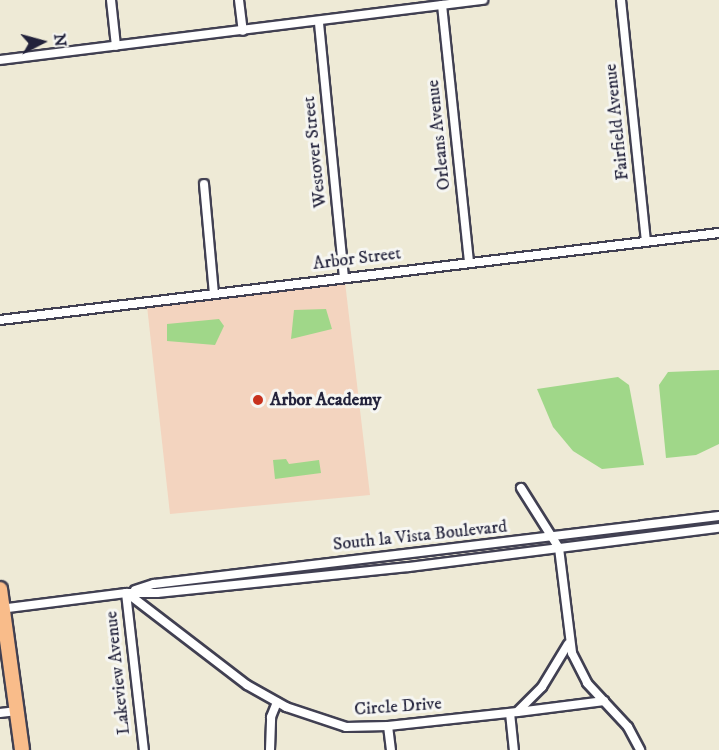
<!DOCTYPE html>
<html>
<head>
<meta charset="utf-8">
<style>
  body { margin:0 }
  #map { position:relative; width:719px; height:750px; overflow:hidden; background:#eeead6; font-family:"IM FELL DW Pica",serif }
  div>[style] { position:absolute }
  .built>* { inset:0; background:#f3d4bf }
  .green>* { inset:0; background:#a0d789 }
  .roads { filter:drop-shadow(2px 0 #414052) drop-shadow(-2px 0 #414052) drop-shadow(0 2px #414052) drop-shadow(0 -2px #414052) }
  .minor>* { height:8px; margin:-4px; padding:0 4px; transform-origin:4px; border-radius:4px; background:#fff }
  .primary>* { height:14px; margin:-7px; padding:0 7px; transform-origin:7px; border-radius:7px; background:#f9bc8a }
  .dots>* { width:16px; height:16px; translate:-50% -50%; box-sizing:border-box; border:3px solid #f6f6f2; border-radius:50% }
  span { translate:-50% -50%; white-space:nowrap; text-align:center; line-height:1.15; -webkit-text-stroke:6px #f6f6f2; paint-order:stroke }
  .street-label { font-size:18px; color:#22223b }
  .poi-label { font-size:18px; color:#22223b; font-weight:700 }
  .left { translate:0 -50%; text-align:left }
  .north { position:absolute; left:12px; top:12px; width:60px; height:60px; -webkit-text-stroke:4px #f6f6f2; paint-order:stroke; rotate:84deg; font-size:16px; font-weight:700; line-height:24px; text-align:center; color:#22223b }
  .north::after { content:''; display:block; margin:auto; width:21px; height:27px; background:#22223b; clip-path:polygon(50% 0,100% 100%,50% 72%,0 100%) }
</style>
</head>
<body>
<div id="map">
  <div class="built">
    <i style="clip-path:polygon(345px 282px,370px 495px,170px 514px,147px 306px)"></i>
  </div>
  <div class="green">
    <i style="clip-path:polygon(326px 309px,332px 329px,291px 339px,294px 310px)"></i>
    <i style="clip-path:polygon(219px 319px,224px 326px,215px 345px,167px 341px,167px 324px)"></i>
    <i style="clip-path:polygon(719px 370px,719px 444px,696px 455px,666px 458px,659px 385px,668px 372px)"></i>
    <i style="clip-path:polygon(618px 377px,629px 385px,644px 465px,602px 469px,573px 451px,553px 427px,537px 389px)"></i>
    <i style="clip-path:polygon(286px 459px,289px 464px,319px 460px,321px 473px,275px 479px,273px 460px)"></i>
  </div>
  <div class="roads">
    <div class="minor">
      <i style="left:111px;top:0;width:46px;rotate:83.8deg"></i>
      <i style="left:239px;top:0;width:31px;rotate:83deg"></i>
      <i style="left:621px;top:0;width:242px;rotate:84.1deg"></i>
      <i style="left:442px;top:5px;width:258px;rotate:84deg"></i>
      <i style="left:319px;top:23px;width:255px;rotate:84.4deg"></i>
      <i style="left:0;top:60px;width:487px;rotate:-7.1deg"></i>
      <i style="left:204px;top:184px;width:109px;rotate:84.8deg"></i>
      <i style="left:0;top:320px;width:724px;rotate:-6.9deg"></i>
      <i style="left:521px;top:488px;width:71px;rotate:57.7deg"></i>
      <i style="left:559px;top:548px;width:106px;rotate:82.9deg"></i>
      <i style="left:572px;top:653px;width:34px;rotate:63deg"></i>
      <i style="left:587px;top:683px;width:60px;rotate:47deg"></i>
      <i style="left:628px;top:727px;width:26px;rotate:62deg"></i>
      <i style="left:135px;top:590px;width:20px;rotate:-18deg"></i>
      <i style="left:154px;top:584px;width:569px;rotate:-6.86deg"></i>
      <i style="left:126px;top:593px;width:158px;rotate:83.5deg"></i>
      <i style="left:127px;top:593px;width:151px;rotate:37.5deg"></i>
      <i style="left:247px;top:685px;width:45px;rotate:29.4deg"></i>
      <i style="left:286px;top:707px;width:63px;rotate:18.4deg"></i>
      <i style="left:346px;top:727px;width:42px;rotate:-1.4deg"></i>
      <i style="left:388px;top:726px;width:130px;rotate:-6.2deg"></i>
      <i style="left:517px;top:712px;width:35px;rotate:-45deg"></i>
      <i style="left:542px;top:687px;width:50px;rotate:-58.8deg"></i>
      <i style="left:0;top:609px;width:127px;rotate:-7.2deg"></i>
      <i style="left:126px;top:593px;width:31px"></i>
      <i style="left:157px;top:593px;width:253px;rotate:-5.9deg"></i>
      <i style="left:409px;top:567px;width:312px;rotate:-7.2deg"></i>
      <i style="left:518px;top:712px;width:87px;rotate:-7.3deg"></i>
      <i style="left:0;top:713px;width:17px;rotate:-7deg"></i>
      <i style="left:510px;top:713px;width:37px;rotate:84deg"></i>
      <i style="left:388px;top:726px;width:24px;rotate:83deg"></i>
      <i style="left:270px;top:750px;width:33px;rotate:-88deg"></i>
      <i style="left:271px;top:717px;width:16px;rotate:-68deg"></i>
    </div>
    <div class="primary">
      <i style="left:0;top:589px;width:162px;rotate:82.2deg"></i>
    </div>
  </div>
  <div class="dots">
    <i style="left:258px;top:400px;background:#c8321e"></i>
  </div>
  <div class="street-label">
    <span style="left:617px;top:122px;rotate:-96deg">Fairfield Avenue</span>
    <span style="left:439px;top:135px;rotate:-96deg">Orleans Avenue</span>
    <span style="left:315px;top:152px;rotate:-96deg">Westover Street</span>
    <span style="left:357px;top:259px;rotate:-7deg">Arbor Street</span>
    <span style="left:420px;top:536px;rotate:-6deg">South la Vista Boulevard</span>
    <span style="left:118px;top:673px;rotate:-96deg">Lakeview Avenue</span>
    <span style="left:398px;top:707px;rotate:-4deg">Circle Drive</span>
  </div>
  <div class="poi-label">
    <span class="left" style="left:270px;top:400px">Arbor Academy</span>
  </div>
  <div class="north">N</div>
</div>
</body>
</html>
